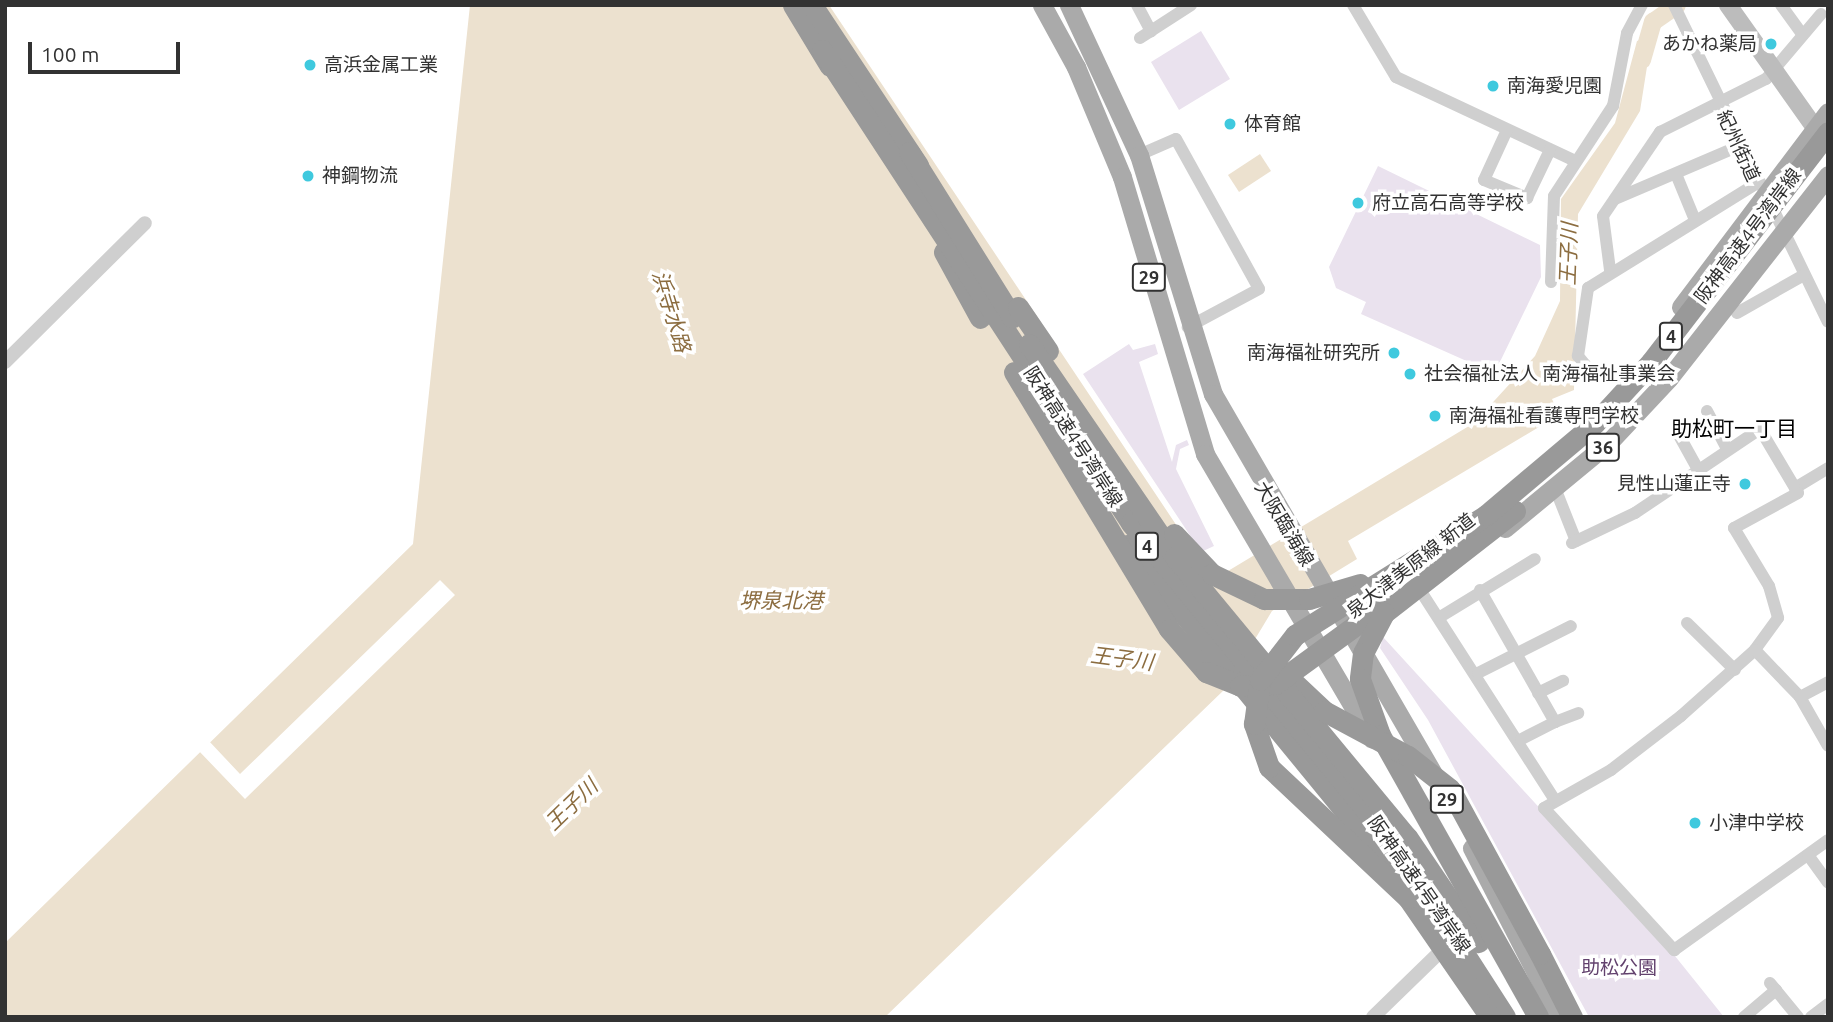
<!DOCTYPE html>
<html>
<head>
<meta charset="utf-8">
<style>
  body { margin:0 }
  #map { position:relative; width:1833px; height:1022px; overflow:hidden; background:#fff; font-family:Ubuntu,"Noto Sans JP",sans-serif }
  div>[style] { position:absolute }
  .green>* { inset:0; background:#eae2ee }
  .water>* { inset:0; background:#ece1cf }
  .pier>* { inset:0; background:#fff }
  .river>* { height:18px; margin:-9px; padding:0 9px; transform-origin:9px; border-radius:9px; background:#ece1cf }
  .minor>* { height:12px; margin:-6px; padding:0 6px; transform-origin:6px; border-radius:6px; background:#cfcfcf }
  .tertiary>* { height:14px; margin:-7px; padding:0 7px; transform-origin:7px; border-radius:7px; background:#cfcfcf }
  .secondary>* { height:18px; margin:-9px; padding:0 9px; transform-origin:9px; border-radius:9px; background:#bcbcbc }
  .primary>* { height:19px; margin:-9.5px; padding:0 9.5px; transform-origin:9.5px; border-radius:9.5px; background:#aaa }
  .motorway>* { height:21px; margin:-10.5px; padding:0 10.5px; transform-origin:10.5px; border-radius:10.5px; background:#999 }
  .motorway-bridge>* { height:21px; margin:-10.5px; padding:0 10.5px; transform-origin:10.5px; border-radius:10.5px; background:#999 }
  .dots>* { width:19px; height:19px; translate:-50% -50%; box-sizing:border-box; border:4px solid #fff; border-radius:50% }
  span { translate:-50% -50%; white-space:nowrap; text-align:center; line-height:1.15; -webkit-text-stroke:7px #fff; paint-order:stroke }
  .shield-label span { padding:2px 5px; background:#fff; border:2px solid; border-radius:5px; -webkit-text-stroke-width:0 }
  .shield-label { font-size:18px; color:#323232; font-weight:700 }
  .poi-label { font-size:19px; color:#323232 }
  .right { translate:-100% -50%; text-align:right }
  .left { translate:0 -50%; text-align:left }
  .street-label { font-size:19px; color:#323232 }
  .park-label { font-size:19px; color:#62416d }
  .water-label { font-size:21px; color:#8c6d40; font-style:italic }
  .neighbourhood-label { font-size:21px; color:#000 }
  .frame { position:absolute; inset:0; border:7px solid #323232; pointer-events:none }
  .scale { position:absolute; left:28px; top:42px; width:152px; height:32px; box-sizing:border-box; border:4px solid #323232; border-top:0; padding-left:9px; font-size:21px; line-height:24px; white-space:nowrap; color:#323232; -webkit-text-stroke:5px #fff; paint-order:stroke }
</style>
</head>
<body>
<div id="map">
  <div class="green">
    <i style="clip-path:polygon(1201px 31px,1230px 79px,1179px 110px,1151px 62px)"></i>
    <i style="clip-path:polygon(1378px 166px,1540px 245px,1541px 277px,1497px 368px,1489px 371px,1361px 314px,1366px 302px,1336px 288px,1329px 267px)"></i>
    <i style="clip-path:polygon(1129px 344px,1133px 350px,1155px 344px,1158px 354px,1139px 362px,1172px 462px,1176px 445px,1187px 440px,1189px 445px,1180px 449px,1176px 469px,1214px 546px,1201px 552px,1083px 374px)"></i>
    <i style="clip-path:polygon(1383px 637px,1675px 956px,1724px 1017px,1589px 1017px,1428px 720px,1380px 648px)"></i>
  </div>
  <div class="water">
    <i style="clip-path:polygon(470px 5px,829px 5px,1213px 580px,1474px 423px,1535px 356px,1560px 301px,1561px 199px,1615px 123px,1637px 41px,1652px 35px,1640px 111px,1578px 214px,1574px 390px,1552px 399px,1559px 415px,1348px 541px,1357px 559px,1272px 611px,1225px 689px,885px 1017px,5px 1017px,5px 943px,413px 544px)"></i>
    <i style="clip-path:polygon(1260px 154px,1271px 171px,1239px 192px,1228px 175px)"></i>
  </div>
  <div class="pier">
    <i style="clip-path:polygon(440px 580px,455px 595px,245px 799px,198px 750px,208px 740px,240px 774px)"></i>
  </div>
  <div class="river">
    <i style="left:1642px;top:60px;width:40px;rotate:-74deg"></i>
    <i style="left:1653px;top:22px;width:29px;rotate:-35deg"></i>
  </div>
  <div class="minor">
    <i style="left:1137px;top:5px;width:30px;rotate:62deg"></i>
    <i style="left:1353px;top:5px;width:84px;rotate:59.2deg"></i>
    <i style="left:1396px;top:77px;width:198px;rotate:25.1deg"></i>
    <i style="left:1674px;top:5px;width:352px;rotate:64.1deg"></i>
    <i style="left:1781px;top:5px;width:37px;rotate:54deg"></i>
    <i style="left:1140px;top:38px;width:61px;rotate:-32.9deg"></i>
    <i style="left:1507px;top:130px;width:55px;rotate:114.7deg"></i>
    <i style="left:1484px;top:180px;width:47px;rotate:22.7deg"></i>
    <i style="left:1527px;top:198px;width:53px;rotate:-64.4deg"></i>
    <i style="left:1139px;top:155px;width:40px;rotate:-23.4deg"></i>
    <i style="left:1176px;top:139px;width:171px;rotate:61deg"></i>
    <i style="left:1259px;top:289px;width:81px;rotate:151.8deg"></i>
    <i style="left:1676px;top:174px;width:50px;rotate:67.6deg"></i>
    <i style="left:1615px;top:199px;width:135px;rotate:-23.1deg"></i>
    <i style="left:1610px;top:270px;width:54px;rotate:-97.4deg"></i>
    <i style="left:1603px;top:216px;width:102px;rotate:-55.8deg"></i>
    <i style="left:1660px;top:132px;width:119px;rotate:-26.6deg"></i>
    <i style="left:1766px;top:79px;width:85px;rotate:-49.8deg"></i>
    <i style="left:1551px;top:282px;width:86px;rotate:-88deg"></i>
    <i style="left:1554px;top:196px;width:108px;rotate:-56.8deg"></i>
    <i style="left:1613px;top:106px;width:74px;rotate:-79.1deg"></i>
    <i style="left:1627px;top:33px;width:32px;rotate:-62deg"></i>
    <i style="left:1737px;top:313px;width:77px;rotate:-29.6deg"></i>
    <i style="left:1625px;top:378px;width:38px;rotate:-165deg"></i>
    <i style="left:1588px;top:368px;width:16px;rotate:-130deg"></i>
    <i style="left:1578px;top:356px;width:69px;rotate:-81.6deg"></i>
    <i style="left:1588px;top:288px;width:198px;rotate:-31.8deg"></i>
    <i style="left:1707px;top:411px;width:43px;rotate:62.2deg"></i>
    <i style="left:1680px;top:437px;width:38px;rotate:61deg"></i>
    <i style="left:1555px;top:488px;width:57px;rotate:68.4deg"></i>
    <i style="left:1795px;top:488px;width:39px;rotate:-31deg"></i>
    <i style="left:1572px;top:543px;width:70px;rotate:-25.5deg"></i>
    <i style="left:1635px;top:513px;width:151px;rotate:-33.9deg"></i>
    <i style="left:1760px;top:429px;width:74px;rotate:59.3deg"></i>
    <i style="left:1798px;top:493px;width:73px;rotate:151.3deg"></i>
    <i style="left:1734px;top:528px;width:68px;rotate:58.9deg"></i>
    <i style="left:1769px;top:586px;width:33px;rotate:74deg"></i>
    <i style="left:1778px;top:618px;width:39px;rotate:126deg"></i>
    <i style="left:1755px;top:650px;width:99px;rotate:138.3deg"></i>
    <i style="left:1681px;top:716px;width:88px;rotate:142.4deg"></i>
    <i style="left:1611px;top:770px;width:77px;rotate:150.4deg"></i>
    <i style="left:1544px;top:808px;width:193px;rotate:47.5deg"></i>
    <i style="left:1674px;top:950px;width:189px;rotate:-35.5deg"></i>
    <i style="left:1420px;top:590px;width:250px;rotate:57.3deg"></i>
    <i style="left:1480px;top:590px;width:152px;rotate:60.4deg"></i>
    <i style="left:1555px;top:722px;width:38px;rotate:153deg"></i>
    <i style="left:1440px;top:617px;width:111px;rotate:-31.4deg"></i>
    <i style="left:1687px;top:623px;width:67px;rotate:44.4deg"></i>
    <i style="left:1755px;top:650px;width:65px;rotate:46.2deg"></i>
    <i style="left:1800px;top:697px;width:56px;rotate:60.3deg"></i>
    <i style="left:1478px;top:673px;width:104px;rotate:-26.8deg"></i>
    <i style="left:1538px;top:693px;width:28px;rotate:-26deg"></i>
    <i style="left:1800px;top:697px;width:32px;rotate:-28deg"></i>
    <i style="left:1555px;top:722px;width:25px;rotate:-21deg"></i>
    <i style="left:1808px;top:855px;width:34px;rotate:54deg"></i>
    <i style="left:1770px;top:983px;width:44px;rotate:50.5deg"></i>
    <i style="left:1744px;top:1017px;width:42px;rotate:-40.2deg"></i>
    <i style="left:1811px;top:1017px;width:21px;rotate:-37deg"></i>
  </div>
  <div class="tertiary">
    <i style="left:5px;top:362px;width:197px;rotate:-44.8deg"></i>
    <i style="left:1373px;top:1017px;width:103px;rotate:-44.2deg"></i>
  </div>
  <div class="secondary">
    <i style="left:1728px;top:5px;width:164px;rotate:54.7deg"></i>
  </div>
  <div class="primary">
    <i style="left:1042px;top:5px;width:71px;rotate:61.3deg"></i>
    <i style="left:1076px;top:67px;width:119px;rotate:67.3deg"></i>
    <i style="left:1122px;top:177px;width:289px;rotate:73.3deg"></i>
    <i style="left:1205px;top:454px;width:330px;rotate:59.6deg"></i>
    <i style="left:1069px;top:5px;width:166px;rotate:65deg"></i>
    <i style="left:1139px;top:155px;width:250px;rotate:72.8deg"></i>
    <i style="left:1213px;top:394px;width:440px;rotate:59.9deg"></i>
    <i style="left:1681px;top:307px;width:244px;rotate:-53deg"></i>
    <i style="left:1505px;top:528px;width:136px;rotate:-39.6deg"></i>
    <i style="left:1610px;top:441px;width:86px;rotate:-46.9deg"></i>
    <i style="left:1669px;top:378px;width:258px;rotate:-51.9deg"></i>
    <i style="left:1472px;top:848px;width:190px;rotate:62.8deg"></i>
  </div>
  <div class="motorway">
    <i style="left:793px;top:5px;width:71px;rotate:58.8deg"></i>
    <i style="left:812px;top:5px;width:192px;rotate:56.5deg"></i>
    <i style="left:944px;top:252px;width:75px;rotate:61.4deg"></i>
    <i style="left:1127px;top:545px;width:447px;rotate:50.7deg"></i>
    <i style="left:1274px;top:664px;width:69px;rotate:43.2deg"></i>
    <i style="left:1540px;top:954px;width:71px;rotate:63.1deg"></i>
  </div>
  <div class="motorway-bridge">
    <i style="left:822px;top:50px;width:565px;rotate:56.84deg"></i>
    <i style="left:1131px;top:523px;width:417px;rotate:50.7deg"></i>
    <i style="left:1395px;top:846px;width:203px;rotate:57.2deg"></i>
    <i style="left:909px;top:152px;width:195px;rotate:58deg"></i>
    <i style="left:1018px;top:307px;width:53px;rotate:55.7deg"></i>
    <i style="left:1029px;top:344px;width:258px;rotate:55.6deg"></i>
    <i style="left:1175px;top:557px;width:364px;rotate:50.4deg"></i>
    <i style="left:1407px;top:837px;width:127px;rotate:55.9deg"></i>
    <i style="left:1014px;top:372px;width:300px;rotate:58.9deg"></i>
    <i style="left:1169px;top:629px;width:57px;rotate:49.3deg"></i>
    <i style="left:1206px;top:672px;width:37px;rotate:22deg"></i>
    <i style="left:1240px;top:686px;width:35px;rotate:-3deg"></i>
    <i style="left:1275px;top:684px;width:132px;rotate:-36.1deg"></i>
    <i style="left:1515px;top:511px;width:166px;rotate:142.1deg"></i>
    <i style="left:1384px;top:613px;width:45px;rotate:117.7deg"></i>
    <i style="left:1363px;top:653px;width:26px;rotate:97deg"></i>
    <i style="left:1360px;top:679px;width:59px;rotate:70.3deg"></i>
    <i style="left:1380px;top:735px;width:323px;rotate:60.7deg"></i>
    <i style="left:1174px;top:534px;width:55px;rotate:46.5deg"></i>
    <i style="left:1212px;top:574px;width:58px;rotate:25.7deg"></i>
    <i style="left:1264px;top:599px;width:45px"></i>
    <i style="left:1309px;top:599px;width:53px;rotate:-16.4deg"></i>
    <i style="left:1324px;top:711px;width:95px;rotate:28.2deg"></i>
    <i style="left:1408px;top:756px;width:53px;rotate:38.2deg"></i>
    <i style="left:1450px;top:789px;width:188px;rotate:61.4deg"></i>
    <i style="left:1490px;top:1017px;width:145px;rotate:-124.6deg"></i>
    <i style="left:1408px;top:898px;width:191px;rotate:-136.7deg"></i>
    <i style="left:1269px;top:767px;width:46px;rotate:-109.2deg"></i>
    <i style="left:1254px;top:724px;width:44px;rotate:-82.2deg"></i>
    <i style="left:1260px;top:680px;width:57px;rotate:-52.1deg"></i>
    <i style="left:1295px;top:635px;width:226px;rotate:-32.1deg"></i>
    <i style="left:1486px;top:515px;width:143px;rotate:-40.2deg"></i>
    <i style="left:1595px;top:423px;width:83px;rotate:-47.4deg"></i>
    <i style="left:1651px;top:362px;width:290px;rotate:-52.4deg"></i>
  </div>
  <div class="dots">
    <i style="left:1771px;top:44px;background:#3fc9de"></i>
    <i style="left:310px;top:65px;background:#3fc9de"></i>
    <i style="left:1493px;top:86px;background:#3fc9de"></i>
    <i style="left:1230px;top:124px;background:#3fc9de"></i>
    <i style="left:308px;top:176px;background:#3fc9de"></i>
    <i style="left:1358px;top:203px;background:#3fc9de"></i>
    <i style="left:1394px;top:353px;background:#3fc9de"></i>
    <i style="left:1410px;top:374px;background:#3fc9de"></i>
    <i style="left:1435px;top:416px;background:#3fc9de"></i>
    <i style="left:1745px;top:484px;background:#3fc9de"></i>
    <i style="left:1695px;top:823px;background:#3fc9de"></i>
  </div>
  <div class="shield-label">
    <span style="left:1149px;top:277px">29</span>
    <span style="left:1671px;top:336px">4</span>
    <span style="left:1603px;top:447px">36</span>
    <span style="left:1147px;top:546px">4</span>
    <span style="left:1447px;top:799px">29</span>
  </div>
  <div class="poi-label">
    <span class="right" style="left:1757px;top:44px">あかね薬局</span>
    <span class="left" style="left:324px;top:65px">高浜金属工業</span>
    <span class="left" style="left:1507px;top:86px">南海愛児園</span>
    <span class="left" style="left:1244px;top:124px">体育館</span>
    <span class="left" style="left:322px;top:176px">神鋼物流</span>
    <span class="left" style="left:1372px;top:203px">府立高石高等学校</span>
    <span class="right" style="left:1380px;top:353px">南海福祉研究所</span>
    <span class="left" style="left:1424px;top:374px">社会福祉法人 南海福祉事業会</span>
    <span class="left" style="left:1449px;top:416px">南海福祉看護専門学校</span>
    <span class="right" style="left:1731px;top:484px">見性山蓮正寺</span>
    <span class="left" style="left:1709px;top:823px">小津中学校</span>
  </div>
  <div class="street-label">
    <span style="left:1738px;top:146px;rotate:65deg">紀州街道</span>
    <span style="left:1748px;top:236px;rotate:-53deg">阪神高速4号湾岸線</span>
    <span style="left:1073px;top:437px;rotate:57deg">阪神高速4号湾岸線</span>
    <span style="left:1284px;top:524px;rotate:59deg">大阪臨海線</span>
    <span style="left:1411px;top:566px;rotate:-38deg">泉大津美原線 新道</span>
    <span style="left:1419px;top:885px;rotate:55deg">阪神高速4号湾岸線</span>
  </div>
  <div class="park-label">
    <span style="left:1619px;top:968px">助松公園</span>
  </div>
  <div class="water-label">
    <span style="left:1568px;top:254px;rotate:-88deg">王子川</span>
    <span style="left:672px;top:311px;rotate:73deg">浜寺水路</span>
    <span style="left:781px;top:600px">堺泉北港</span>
    <span style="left:1122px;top:658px;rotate:7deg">王子川</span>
    <span style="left:571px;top:804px;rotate:-44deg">王子川</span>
  </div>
  <div class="neighbourhood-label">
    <span style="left:1734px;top:428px">助松町一丁目</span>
  </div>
  <div class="frame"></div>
  <div class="scale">100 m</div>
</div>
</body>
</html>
